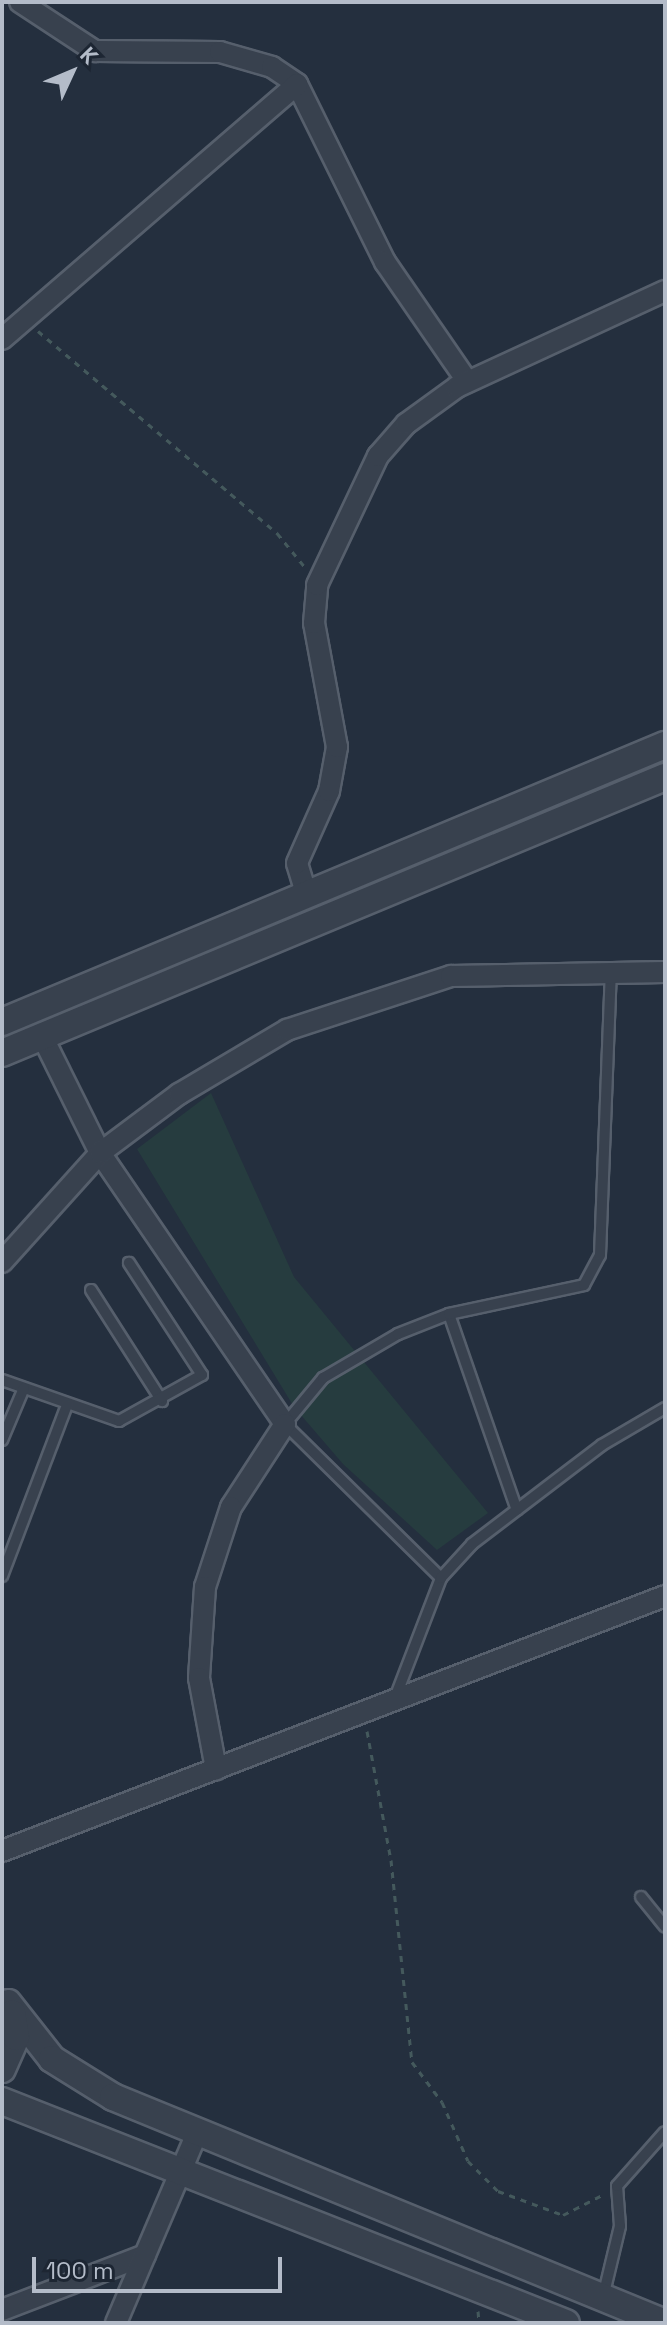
<!DOCTYPE html>
<html>
<head>
<meta charset="utf-8">
<style>
  body { margin:0 }
  #map { position:relative; width:667px; height:2325px; overflow:hidden; background:#242f3e; font-family:"Space Grotesk",sans-serif }
  div>[style] { position:absolute }
  .green>* { inset:0; background:#263c3f }
  .path>* { height:3px; margin-top:-1.5px; transform-origin:0; background:repeating-linear-gradient(90deg,#44595c 0 6px,transparent 0 12px) }
  .roads { filter:drop-shadow(2px 0 #565f6c) drop-shadow(-2px 0 #565f6c) drop-shadow(0 2px #565f6c) drop-shadow(0 -2px #565f6c) }
  .service>* { height:10px; margin:-5px; padding:0 5px; transform-origin:5px; border-radius:5px; background:#38414e }
  .minor>* { height:20px; margin:-10px; padding:0 10px; transform-origin:10px; border-radius:10px; background:#38414e }
  .tertiary>* { height:26px; margin:-13px; padding:0 13px; transform-origin:13px; border-radius:13px; background:#38414e }
  span { translate:-50% -50%; white-space:nowrap; text-align:center; line-height:1.15; -webkit-text-stroke:8px #1d2633; paint-order:stroke }
  .frame { position:absolute; inset:0; border:4px solid #b4bcc9; pointer-events:none }
  .north { position:absolute; left:32px; top:32px; width:80px; height:80px; -webkit-text-stroke:6px #1d2633; paint-order:stroke; rotate:46deg; font-size:22px; font-weight:700; line-height:32px; text-align:center; color:#b4bcc9 }
  .north::after { content:''; display:block; margin:auto; width:28px; height:36px; background:#b4bcc9; clip-path:polygon(50% 0,100% 100%,50% 72%,0 100%) }
  .scale { position:absolute; left:32px; top:2257px; width:250px; height:36px; box-sizing:border-box; border:4px solid #b4bcc9; border-top:0; padding-left:10px; font-size:24px; line-height:28px; white-space:nowrap; color:#b4bcc9; -webkit-text-stroke:6px #1d2633; paint-order:stroke }
</style>
</head>
<body>
<div id="map">
  <div class="green">
    <i style="clip-path:polygon(211px 1093px,294px 1277px,488px 1513px,437px 1550px,343px 1464px,294px 1407px,137px 1149px)"></i>
  </div>
  <div class="path">
    <i style="left:38px;top:331px;width:313px;rotate:40.2deg"></i>
    <i style="left:277px;top:533px;width:43px;rotate:50.7deg"></i>
    <i style="left:367px;top:1731px;width:131px;rotate:79.5deg"></i>
    <i style="left:391px;top:1860px;width:203px;rotate:84.1deg"></i>
    <i style="left:412px;top:2062px;width:50px;rotate:53.1deg"></i>
    <i style="left:442px;top:2102px;width:64px;rotate:66.2deg"></i>
    <i style="left:468px;top:2161px;width:42px;rotate:45deg"></i>
    <i style="left:498px;top:2191px;width:69px;rotate:20.3deg"></i>
    <i style="left:563px;top:2215px;width:46px;rotate:-27.1deg"></i>
    <i style="left:478px;top:2311px;width:12px;rotate:85deg"></i>
  </div>
  <div class="roads">
    <div class="service">
      <i style="left:91px;top:1290px;width:132px;rotate:57.4deg"></i>
      <i style="left:449px;top:1314px;width:207px;rotate:70.9deg"></i>
      <i style="left:2px;top:1380px;width:124px;rotate:19.3deg"></i>
      <i style="left:119px;top:1421px;width:95px;rotate:-29deg"></i>
      <i style="left:202px;top:1375px;width:134px;rotate:-123.1deg"></i>
      <i style="left:2px;top:1440px;width:56px;rotate:-67.1deg"></i>
      <i style="left:2px;top:1576px;width:183px;rotate:-69.2deg"></i>
      <i style="left:441px;top:1578px;width:219px;rotate:-135.4deg"></i>
      <i style="left:285px;top:1424px;width:60px;rotate:-50.4deg"></i>
      <i style="left:323px;top:1378px;width:87px;rotate:-30.4deg"></i>
      <i style="left:398px;top:1334px;width:55px;rotate:-21.4deg"></i>
      <i style="left:449px;top:1314px;width:138px;rotate:-12.1deg"></i>
      <i style="left:584px;top:1285px;width:34px;rotate:-62deg"></i>
      <i style="left:600px;top:1255px;width:285px;rotate:-87.8deg"></i>
      <i style="left:395px;top:1698px;width:129px;rotate:-69deg"></i>
      <i style="left:441px;top:1578px;width:46px;rotate:-47.6deg"></i>
      <i style="left:472px;top:1544px;width:163px;rotate:-37.3deg"></i>
      <i style="left:602px;top:1445px;width:73px;rotate:-30.4deg"></i>
      <i style="left:641px;top:1897px;width:38px;rotate:51deg"></i>
      <i style="left:603px;top:2297px;width:73px;rotate:-76.5deg"></i>
      <i style="left:620px;top:2226px;width:40px;rotate:-94.3deg"></i>
      <i style="left:617px;top:2186px;width:72px;rotate:-48.4deg"></i>
    </div>
    <div class="minor">
      <i style="left:20px;top:2px;width:90px;rotate:33.2deg"></i>
      <i style="left:95px;top:51px;width:125px;rotate:0.5deg"></i>
      <i style="left:220px;top:52px;width:54px;rotate:16.1deg"></i>
      <i style="left:272px;top:67px;width:30px;rotate:34deg"></i>
      <i style="left:297px;top:84px;width:199px;rotate:63.7deg"></i>
      <i style="left:385px;top:262px;width:145px;rotate:55.4deg"></i>
      <i style="left:2px;top:339px;width:390px;rotate:-40.8deg"></i>
      <i style="left:307px;top:896px;width:34px;rotate:-107deg"></i>
      <i style="left:297px;top:863px;width:79px;rotate:-66deg"></i>
      <i style="left:329px;top:791px;width:45px;rotate:-79.7deg"></i>
      <i style="left:337px;top:747px;width:126px;rotate:-100.5deg"></i>
      <i style="left:314px;top:623px;width:38px;rotate:-85deg"></i>
      <i style="left:317px;top:585px;width:143px;rotate:-64.7deg"></i>
      <i style="left:378px;top:456px;width:43px;rotate:-48.8deg"></i>
      <i style="left:406px;top:424px;width:63px;rotate:-36deg"></i>
      <i style="left:457px;top:387px;width:229px;rotate:-24.8deg"></i>
      <i style="left:42px;top:1036px;width:131px;rotate:63.6deg"></i>
      <i style="left:100px;top:1153px;width:328px;rotate:55.7deg"></i>
      <i style="left:285px;top:1424px;width:99px;rotate:123deg"></i>
      <i style="left:231px;top:1507px;width:84px;rotate:108deg"></i>
      <i style="left:205px;top:1587px;width:91px;rotate:93.8deg"></i>
      <i style="left:199px;top:1678px;width:93px;rotate:79.4deg"></i>
      <i style="left:2px;top:1262px;width:147px;rotate:-48deg"></i>
      <i style="left:100px;top:1153px;width:99px;rotate:-36.8deg"></i>
      <i style="left:179px;top:1094px;width:126px;rotate:-30.7deg"></i>
      <i style="left:287px;top:1030px;width:173px;rotate:-18.2deg"></i>
      <i style="left:451px;top:976px;width:214px;rotate:-1.1deg"></i>
      <i style="left:2px;top:1851px;width:710px;rotate:-21.04deg"></i>
      <i style="left:2px;top:2310px;width:153px;rotate:-21deg"></i>
      <i style="left:116px;top:2323px;width:204px;rotate:-66.9deg"></i>
    </div>
    <div class="tertiary">
      <i style="left:2px;top:1022px;width:719px;rotate:-22.68deg"></i>
      <i style="left:2px;top:1053px;width:718px;rotate:-22.6deg"></i>
      <i style="left:8px;top:2003px;width:71px;rotate:51.8deg"></i>
      <i style="left:52px;top:2059px;width:72px;rotate:31.9deg"></i>
      <i style="left:113px;top:2097px;width:596px;rotate:22.27deg"></i>
      <i style="left:2px;top:2069px;width:35px;rotate:-66deg"></i>
      <i style="left:16px;top:2037px;width:24px;rotate:-99deg"></i>
      <i style="left:2px;top:2101px;width:606px;rotate:21.49deg"></i>
    </div>
  </div>
  <div class="frame"></div>
  <div class="north">K</div>
  <div class="scale">100 m</div>
</div>
</body>
</html>
